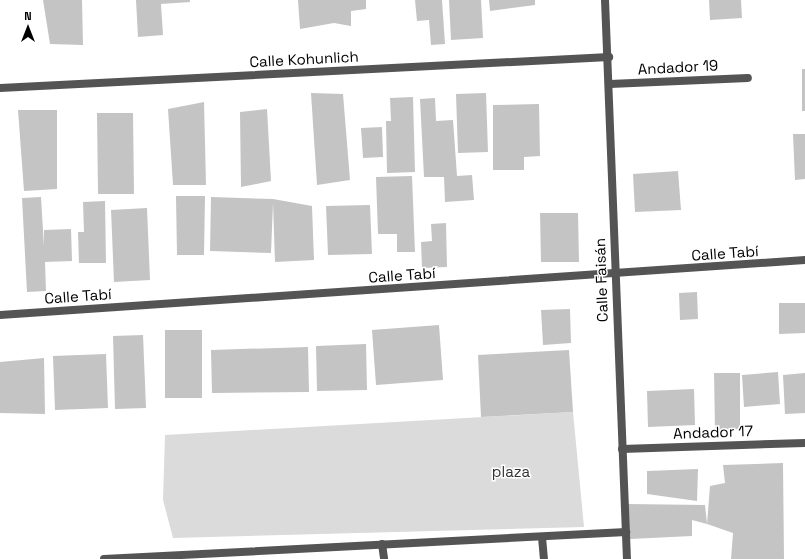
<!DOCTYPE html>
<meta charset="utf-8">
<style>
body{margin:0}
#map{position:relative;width:805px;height:559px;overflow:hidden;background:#fff;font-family:"Space Grotesk",sans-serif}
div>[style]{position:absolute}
.green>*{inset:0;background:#dbdbdb}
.building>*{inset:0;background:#c4c4c4}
.lane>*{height:8px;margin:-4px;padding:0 4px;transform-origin:4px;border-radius:4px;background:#545454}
.street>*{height:8px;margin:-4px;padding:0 4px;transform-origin:4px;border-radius:4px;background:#545454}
span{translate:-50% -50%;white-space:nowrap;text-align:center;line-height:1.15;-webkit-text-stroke:3px #fff;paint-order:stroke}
.street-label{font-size:15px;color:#000}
.park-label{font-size:15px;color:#323232}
.north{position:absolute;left:8px;top:8px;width:40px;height:40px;-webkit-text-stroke:3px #fff;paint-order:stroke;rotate:0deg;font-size:11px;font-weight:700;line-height:16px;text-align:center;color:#000}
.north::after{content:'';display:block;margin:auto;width:14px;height:18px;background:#000;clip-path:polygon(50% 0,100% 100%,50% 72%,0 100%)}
</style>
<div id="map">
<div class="green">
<div style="clip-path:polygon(573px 412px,584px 527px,173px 538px,163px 500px,165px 435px)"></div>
</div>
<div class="building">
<div style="clip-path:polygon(43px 0,82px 0,83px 45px,50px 44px)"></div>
<div style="clip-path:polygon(136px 0,190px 0,190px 2px,161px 4px,163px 35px,138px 37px)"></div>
<div style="clip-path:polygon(298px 0,366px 0,366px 9px,351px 11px,351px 26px,334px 23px,300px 29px)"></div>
<div style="clip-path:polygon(415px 0,442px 0,445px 44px,431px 45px,429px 20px,417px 21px)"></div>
<div style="clip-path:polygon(449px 0,481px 0,483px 38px,451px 40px)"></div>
<div style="clip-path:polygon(489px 0,535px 0,535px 5px,490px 11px)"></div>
<div style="clip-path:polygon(709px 0,741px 0,742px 18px,710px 20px)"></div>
<div style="clip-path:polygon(802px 69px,805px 69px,805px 111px,802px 111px)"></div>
<div style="clip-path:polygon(311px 93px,343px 94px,350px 180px,317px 185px)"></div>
<div style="clip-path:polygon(486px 93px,488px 152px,458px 153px,456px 94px)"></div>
<div style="clip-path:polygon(413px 97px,415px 172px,387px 173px,386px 121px,391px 121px,390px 98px)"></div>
<div style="clip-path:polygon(435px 98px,436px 121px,453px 120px,457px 176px,472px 175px,474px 200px,445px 202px,444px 177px,424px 177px,420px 99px)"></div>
<div style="clip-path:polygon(204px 102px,206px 185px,173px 185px,168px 109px)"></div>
<div style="clip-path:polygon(539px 104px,540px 156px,524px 157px,524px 170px,493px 170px,493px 105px)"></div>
<div style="clip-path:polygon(267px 109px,271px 181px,241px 187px,240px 112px)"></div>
<div style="clip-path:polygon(18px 110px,57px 110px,57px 189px,24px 191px)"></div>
<div style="clip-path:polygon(97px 113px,133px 113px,134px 194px,98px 194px)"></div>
<div style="clip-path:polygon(382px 127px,383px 157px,363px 158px,361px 128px)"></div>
<div style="clip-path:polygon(793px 134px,805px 134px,805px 179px,795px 180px)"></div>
<div style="clip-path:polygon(678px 171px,681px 210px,635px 212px,633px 174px)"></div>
<div style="clip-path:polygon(412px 176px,415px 252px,397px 252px,397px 234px,378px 234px,376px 177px)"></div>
<div style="clip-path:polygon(176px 196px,205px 196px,204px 255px,177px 255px)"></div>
<div style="clip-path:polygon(41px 197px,44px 247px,44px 230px,71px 229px,72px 261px,45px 262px,46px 291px,27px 292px,22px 198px)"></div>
<div style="clip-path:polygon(211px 197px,273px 199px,312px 206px,314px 260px,275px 262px,273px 203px,271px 253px,210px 251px)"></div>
<div style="clip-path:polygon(105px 201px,106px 263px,79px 263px,78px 232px,84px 232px,83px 202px)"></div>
<div style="clip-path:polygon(370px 205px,372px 254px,328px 255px,326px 206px)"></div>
<div style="clip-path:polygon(147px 208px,150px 280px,114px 282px,111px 210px)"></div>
<div style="clip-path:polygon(540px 213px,578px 213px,579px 262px,541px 262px)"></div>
<div style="clip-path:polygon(446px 223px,447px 267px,422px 268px,421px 242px,432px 241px,431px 224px)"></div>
<div style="clip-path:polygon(697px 292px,698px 319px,680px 320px,679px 293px)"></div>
<div style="clip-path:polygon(779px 303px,805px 303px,805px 333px,779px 334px)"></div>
<div style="clip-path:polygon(570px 309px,571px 343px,543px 345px,541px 310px)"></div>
<div style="clip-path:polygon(439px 325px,443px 380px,376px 385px,372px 330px)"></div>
<div style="clip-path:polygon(165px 330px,202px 330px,202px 398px,165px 398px)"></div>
<div style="clip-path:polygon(143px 335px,146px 408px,115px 409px,113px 336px)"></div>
<div style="clip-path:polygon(366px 344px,367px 390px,317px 391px,316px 346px)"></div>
<div style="clip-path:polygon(308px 347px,309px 392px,212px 393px,211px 350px)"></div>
<div style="clip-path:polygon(569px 350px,573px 412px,481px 417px,478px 355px)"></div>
<div style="clip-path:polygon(106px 354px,108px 408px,55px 410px,53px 356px)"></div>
<div style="clip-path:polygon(44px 358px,45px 414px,0 413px,0 362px)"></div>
<div style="clip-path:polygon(778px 372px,780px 404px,744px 407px,742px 375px)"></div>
<div style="clip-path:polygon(714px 373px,740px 373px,740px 429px,715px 430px)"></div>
<div style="clip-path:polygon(805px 373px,805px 413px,785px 414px,783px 375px)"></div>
<div style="clip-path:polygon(694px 389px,695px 425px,648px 427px,647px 391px)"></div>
<div style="clip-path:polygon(783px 463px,784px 559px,731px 559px,733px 533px,707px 524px,710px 486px,725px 483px,723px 465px)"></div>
<div style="clip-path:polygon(698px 469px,697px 501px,647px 494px,647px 471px)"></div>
<div style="clip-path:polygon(627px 504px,705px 505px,707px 524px,692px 520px,692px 536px,630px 539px)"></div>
</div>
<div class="lane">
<div style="left:542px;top:537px;width:22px;rotate:85deg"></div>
<div style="left:382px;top:544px;width:15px;rotate:82deg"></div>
</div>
<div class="street">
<div style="left:605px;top:0;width:559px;rotate:87.75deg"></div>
<div style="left:610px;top:84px;width:138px;rotate:-2.5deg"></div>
<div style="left:0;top:88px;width:610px;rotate:-2.91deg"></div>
<div style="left:0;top:315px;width:807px;rotate:-3.91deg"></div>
<div style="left:622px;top:449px;width:183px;rotate:-1.9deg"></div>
<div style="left:104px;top:559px;width:523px;rotate:-2.96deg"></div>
</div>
<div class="street-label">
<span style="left:304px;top:59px;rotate:-3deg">Calle Kohunlich</span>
<span style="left:678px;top:67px;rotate:-3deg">Andador 19</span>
<span style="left:725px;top:253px;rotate:-4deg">Calle Tabí</span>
<span style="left:402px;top:275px;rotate:-4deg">Calle Tabí</span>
<span style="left:601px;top:280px;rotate:-92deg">Calle Faisán</span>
<span style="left:78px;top:296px;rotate:-4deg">Calle Tabí</span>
<span style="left:713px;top:432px;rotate:-2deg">Andador 17</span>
</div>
<div class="park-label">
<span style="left:511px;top:472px">plaza</span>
</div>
<div class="north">N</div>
</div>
